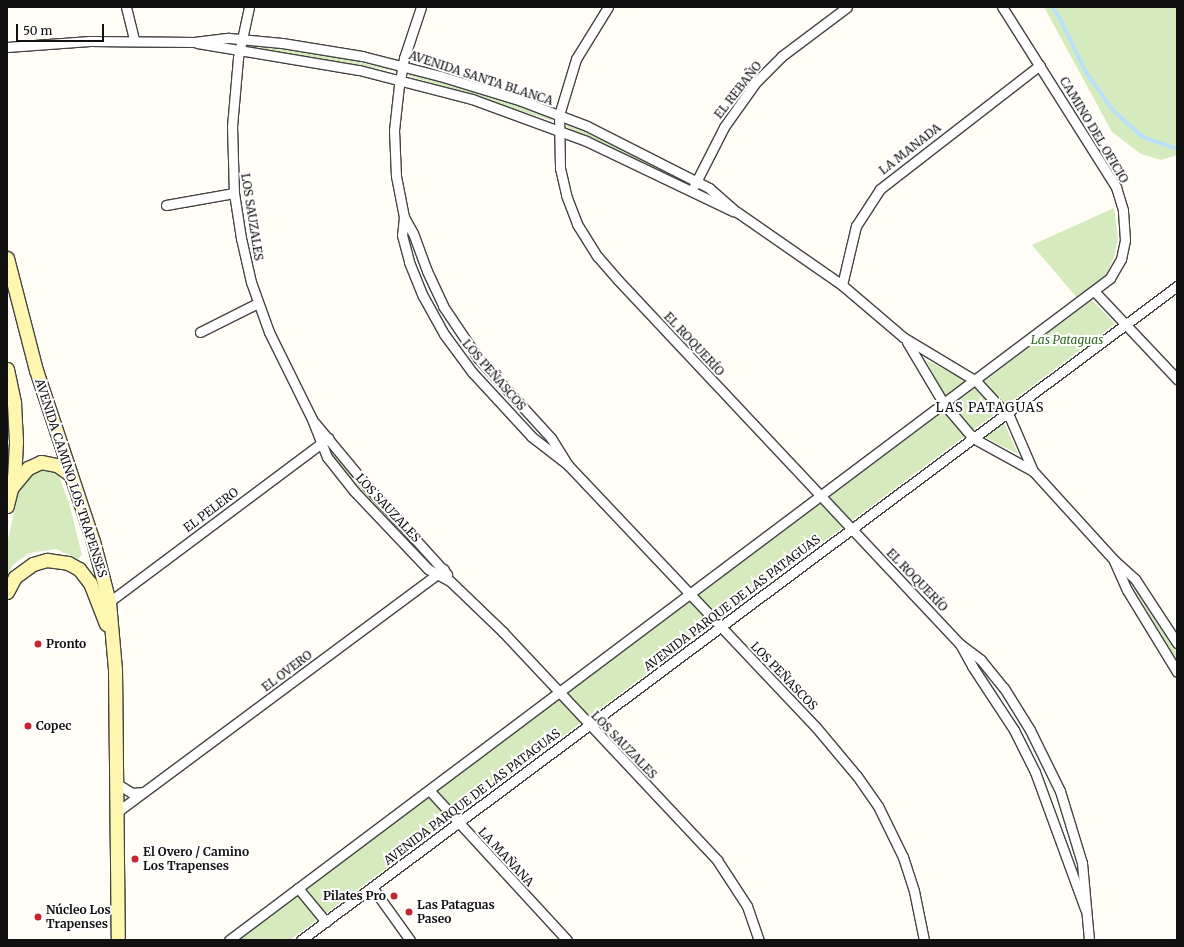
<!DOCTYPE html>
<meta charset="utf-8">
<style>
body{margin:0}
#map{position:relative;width:1184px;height:947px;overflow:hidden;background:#fffdf5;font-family:Merriweather,serif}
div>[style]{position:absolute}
.green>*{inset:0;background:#d5ebbd}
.stream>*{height:3.5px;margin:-1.75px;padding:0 1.75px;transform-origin:1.75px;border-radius:1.75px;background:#b9e0f7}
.roads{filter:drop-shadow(1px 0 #444) drop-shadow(-1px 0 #444) drop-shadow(0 1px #444) drop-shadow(0 -1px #444)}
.street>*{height:9px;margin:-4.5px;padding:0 4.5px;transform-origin:4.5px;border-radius:4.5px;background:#fff}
.secondary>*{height:13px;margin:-6.5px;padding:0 6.5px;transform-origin:6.5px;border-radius:6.5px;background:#fff6b0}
.dots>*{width:11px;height:11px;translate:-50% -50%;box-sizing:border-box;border:2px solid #fff;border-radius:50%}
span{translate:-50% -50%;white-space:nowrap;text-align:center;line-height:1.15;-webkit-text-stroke:4px #fff;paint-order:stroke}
.street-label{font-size:12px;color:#111}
.park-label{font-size:12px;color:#2f6b1f;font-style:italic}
.poi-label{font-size:12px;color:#111;font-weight:700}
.left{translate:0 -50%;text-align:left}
.right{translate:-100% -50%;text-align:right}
.neighbourhood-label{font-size:13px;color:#111;letter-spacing:1px}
.frame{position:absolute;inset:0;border:8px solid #111;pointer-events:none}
.scale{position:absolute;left:16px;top:24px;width:88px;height:18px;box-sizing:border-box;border:2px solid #111;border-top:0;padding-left:5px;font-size:12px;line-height:14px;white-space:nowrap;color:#111;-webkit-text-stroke:3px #fff;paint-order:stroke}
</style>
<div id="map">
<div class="green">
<div style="clip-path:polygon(1044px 7px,1177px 7px,1177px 155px,1161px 160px,1141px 154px,1112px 132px)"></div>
<div style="clip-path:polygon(249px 45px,348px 59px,394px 71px,248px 48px)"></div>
<div style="clip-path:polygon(410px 72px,516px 105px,551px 118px,553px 121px,409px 76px)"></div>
<div style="clip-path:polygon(568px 124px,622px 149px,686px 182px,566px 127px)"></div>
<div style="clip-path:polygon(1114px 208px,1118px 239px,1114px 257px,1106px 275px,1077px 298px,1032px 245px)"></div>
<div style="clip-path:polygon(1092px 300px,1115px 324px,290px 940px,239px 940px)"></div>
<div style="clip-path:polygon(926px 360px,967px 381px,945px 396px)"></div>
<div style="clip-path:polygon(1004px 423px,1018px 454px,984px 437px)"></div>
<div style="clip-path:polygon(327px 445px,367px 493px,436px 567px,434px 568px,365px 496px,326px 448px)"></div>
<div style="clip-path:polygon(36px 467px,56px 468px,69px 503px,82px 555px,78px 559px,56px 549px,29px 553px,13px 565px,7px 576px,7px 544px,23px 472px)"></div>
<div style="clip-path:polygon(1132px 585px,1134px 585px,1171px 642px,1177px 653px,1177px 661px)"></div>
</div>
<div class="stream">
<div style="left:1052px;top:7px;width:14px;rotate:54deg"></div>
<div style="left:1060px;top:18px;width:61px;rotate:63.9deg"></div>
<div style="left:1087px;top:73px;width:45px;rotate:54.9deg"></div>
<div style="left:1113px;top:110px;width:40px;rotate:42deg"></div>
<div style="left:1143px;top:137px;width:36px;rotate:19deg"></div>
</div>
<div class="roads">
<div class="street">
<div style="left:126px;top:7px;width:34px;rotate:76deg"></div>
<div style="left:249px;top:7px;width:52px;rotate:102.2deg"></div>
<div style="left:238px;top:58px;width:68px;rotate:95deg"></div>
<div style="left:232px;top:126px;width:67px;rotate:88.3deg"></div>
<div style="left:234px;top:193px;width:46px;rotate:81.2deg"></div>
<div style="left:241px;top:238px;width:45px;rotate:77.2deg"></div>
<div style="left:251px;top:282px;width:53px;rotate:70.2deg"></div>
<div style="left:269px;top:332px;width:97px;rotate:63.7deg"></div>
<div style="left:312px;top:419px;width:41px;rotate:68.5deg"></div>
<div style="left:327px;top:457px;width:43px;rotate:51.5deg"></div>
<div style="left:354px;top:491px;width:108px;rotate:46.5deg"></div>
<div style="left:428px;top:569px;width:25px;rotate:29deg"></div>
<div style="left:450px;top:581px;width:74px;rotate:43.9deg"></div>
<div style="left:503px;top:632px;width:313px;rotate:46.8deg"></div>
<div style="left:717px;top:860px;width:55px;rotate:56.9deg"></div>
<div style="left:747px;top:906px;width:36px;rotate:71deg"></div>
<div style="left:421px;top:7px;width:54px;rotate:108.4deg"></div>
<div style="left:404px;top:58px;width:27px;rotate:100deg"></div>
<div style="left:399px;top:85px;width:45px;rotate:96.3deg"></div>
<div style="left:394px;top:130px;width:46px;rotate:87.5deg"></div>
<div style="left:396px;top:176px;width:42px;rotate:79deg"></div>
<div style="left:404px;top:217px;width:18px;rotate:61deg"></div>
<div style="left:413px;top:233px;width:40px;rotate:69.8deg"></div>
<div style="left:427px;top:271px;width:38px;rotate:65deg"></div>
<div style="left:443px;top:306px;width:63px;rotate:56.1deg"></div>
<div style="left:478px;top:358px;width:108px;rotate:47.6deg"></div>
<div style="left:551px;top:438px;width:32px;rotate:58deg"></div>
<div style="left:568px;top:465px;width:359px;rotate:46.6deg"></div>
<div style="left:815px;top:726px;width:65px;rotate:50deg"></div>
<div style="left:857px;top:776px;width:37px;rotate:55deg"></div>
<div style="left:878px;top:806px;width:57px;rotate:63.9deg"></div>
<div style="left:903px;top:857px;width:36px;rotate:72deg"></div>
<div style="left:914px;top:891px;width:50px;rotate:78.5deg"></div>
<div style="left:608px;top:7px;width:61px;rotate:121.6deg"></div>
<div style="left:576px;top:59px;width:59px;rotate:106.9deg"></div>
<div style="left:559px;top:115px;width:53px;rotate:88.9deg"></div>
<div style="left:560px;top:168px;width:28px;rotate:77deg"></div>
<div style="left:566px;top:195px;width:31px;rotate:69deg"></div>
<div style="left:577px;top:224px;width:39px;rotate:58deg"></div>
<div style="left:598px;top:257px;width:30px;rotate:49deg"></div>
<div style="left:618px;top:280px;width:499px;rotate:46.8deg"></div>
<div style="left:960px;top:644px;width:25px;rotate:61deg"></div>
<div style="left:972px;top:666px;width:77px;rotate:56.7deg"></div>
<div style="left:1014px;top:730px;width:47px;rotate:63.4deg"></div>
<div style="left:1035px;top:772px;width:146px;rotate:69.9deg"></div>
<div style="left:197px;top:43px;width:164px;rotate:9.5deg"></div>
<div style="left:359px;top:70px;width:117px;rotate:14.4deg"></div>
<div style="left:472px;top:99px;width:121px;rotate:20.2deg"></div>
<div style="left:586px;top:141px;width:163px;rotate:25.5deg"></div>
<div style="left:7px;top:47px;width:83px;rotate:-4.1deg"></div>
<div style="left:90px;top:41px;width:104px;rotate:0.6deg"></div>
<div style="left:194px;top:42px;width:35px;rotate:-7deg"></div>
<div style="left:229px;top:38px;width:53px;rotate:5.4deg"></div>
<div style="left:282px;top:43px;width:81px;rotate:9.2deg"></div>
<div style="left:362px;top:56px;width:81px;rotate:14.4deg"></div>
<div style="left:440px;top:76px;width:83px;rotate:16.9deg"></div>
<div style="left:519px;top:100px;width:73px;rotate:20.9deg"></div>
<div style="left:587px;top:126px;width:137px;rotate:26.9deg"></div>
<div style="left:709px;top:188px;width:37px;rotate:41deg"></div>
<div style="left:737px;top:212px;width:128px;rotate:34.8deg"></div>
<div style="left:842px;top:285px;width:80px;rotate:40.4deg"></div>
<div style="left:903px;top:337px;width:85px;rotate:31.1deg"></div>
<div style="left:976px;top:381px;width:50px;rotate:47.4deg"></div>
<div style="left:1010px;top:418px;width:58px;rotate:66.5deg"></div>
<div style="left:694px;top:186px;width:66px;rotate:-63deg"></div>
<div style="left:724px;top:127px;width:55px;rotate:-54.6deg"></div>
<div style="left:756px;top:82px;width:37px;rotate:-45deg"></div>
<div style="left:782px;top:56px;width:81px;rotate:-37deg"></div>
<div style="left:166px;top:205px;width:69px;rotate:-10deg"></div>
<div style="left:404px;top:217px;width:18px;rotate:96deg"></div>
<div style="left:402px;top:235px;width:28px;rotate:75deg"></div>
<div style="left:409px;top:262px;width:37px;rotate:68deg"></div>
<div style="left:423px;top:296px;width:43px;rotate:61.1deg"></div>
<div style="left:444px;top:334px;width:47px;rotate:53.6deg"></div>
<div style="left:472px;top:372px;width:88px;rotate:47.3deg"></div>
<div style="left:532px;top:437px;width:44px;rotate:37.6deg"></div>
<div style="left:842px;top:285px;width:61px;rotate:-76.7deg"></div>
<div style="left:856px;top:226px;width:44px;rotate:-57deg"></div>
<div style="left:880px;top:189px;width:202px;rotate:-37.8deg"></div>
<div style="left:1095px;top:292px;width:120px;rotate:46.7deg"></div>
<div style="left:200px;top:332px;width:65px;rotate:-26.6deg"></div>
<div style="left:907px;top:342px;width:72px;rotate:59.2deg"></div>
<div style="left:944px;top:404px;width:45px;rotate:49.5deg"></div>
<div style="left:973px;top:438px;width:68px;rotate:28.8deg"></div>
<div style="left:1033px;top:471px;width:120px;rotate:47.7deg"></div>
<div style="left:1114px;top:560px;width:28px;rotate:42deg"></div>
<div style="left:1135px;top:579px;width:77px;rotate:56.7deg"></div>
<div style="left:315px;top:423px;width:83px;rotate:50.4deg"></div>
<div style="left:368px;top:487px;width:118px;rotate:47.8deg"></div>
<div style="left:1114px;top:561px;width:32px;rotate:66deg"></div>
<div style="left:1127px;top:590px;width:96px;rotate:58.6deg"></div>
<div style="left:109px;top:602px;width:274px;rotate:-36.8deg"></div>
<div style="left:960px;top:644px;width:26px;rotate:37deg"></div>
<div style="left:981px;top:660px;width:36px;rotate:51deg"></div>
<div style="left:1004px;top:688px;width:49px;rotate:58.2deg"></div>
<div style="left:1030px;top:730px;width:68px;rotate:63.8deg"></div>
<div style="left:1060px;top:791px;width:75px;rotate:73deg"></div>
<div style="left:1082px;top:863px;width:77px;rotate:84.8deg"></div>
<div style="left:116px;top:783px;width:19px;rotate:32deg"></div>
<div style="left:132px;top:793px;width:12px;rotate:-5deg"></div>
<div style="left:429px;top:790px;width:204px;rotate:47.4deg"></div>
<div style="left:117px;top:812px;width:407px;rotate:-36.6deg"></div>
<div style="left:372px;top:887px;width:65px;rotate:54.4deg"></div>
<div style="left:298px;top:888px;width:44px;rotate:50.5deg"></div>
<div style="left:229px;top:940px;width:1102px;rotate:-36.92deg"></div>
<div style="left:1110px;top:278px;width:22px;rotate:-60deg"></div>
<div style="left:1121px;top:259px;width:19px;rotate:-78deg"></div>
<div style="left:1125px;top:240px;width:30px;rotate:-94deg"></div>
<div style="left:1123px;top:210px;width:24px;rotate:-107deg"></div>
<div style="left:1116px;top:187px;width:213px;rotate:-122.3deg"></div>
<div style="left:301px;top:940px;width:1093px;rotate:-36.74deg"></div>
</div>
<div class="secondary">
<div style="left:7px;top:258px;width:116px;rotate:75.5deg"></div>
<div style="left:36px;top:370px;width:180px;rotate:71.6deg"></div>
<div style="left:93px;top:541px;width:63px;rotate:75.3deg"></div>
<div style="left:109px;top:602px;width:67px;rotate:84.9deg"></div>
<div style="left:115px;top:669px;width:271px;rotate:89.4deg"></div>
<div style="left:7px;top:369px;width:35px;rotate:78deg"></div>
<div style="left:14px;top:403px;width:39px;rotate:87deg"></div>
<div style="left:16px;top:442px;width:35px;rotate:93deg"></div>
<div style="left:14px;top:477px;width:30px;rotate:104deg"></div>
<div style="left:12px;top:487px;width:25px;rotate:-50deg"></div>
<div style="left:28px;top:468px;width:14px;rotate:-25deg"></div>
<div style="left:41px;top:462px;width:16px;rotate:11deg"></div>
<div style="left:57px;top:465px;width:17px;rotate:36deg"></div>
<div style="left:7px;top:592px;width:17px;rotate:-62deg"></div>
<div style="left:15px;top:577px;width:22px;rotate:-36deg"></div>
<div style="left:33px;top:564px;width:15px;rotate:-16deg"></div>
<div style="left:47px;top:560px;width:21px;rotate:8deg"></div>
<div style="left:68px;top:563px;width:13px;rotate:29deg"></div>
<div style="left:79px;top:569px;width:18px;rotate:52deg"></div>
<div style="left:90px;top:583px;width:44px;rotate:68.7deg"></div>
</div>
</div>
<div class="dots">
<div style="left:38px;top:644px;background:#c4262e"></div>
<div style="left:28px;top:726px;background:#c4262e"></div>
<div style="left:135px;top:859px;background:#c4262e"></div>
<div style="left:394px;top:896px;background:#c4262e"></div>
<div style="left:409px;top:912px;background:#c4262e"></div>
<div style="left:38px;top:917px;background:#c4262e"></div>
</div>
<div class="street-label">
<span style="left:481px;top:78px;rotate:18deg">AVENIDA SANTA BLANCA</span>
<span style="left:738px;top:90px;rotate:-52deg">EL REBAÑO</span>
<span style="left:1094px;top:130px;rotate:59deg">CAMINO DEL OFICIO</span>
<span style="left:910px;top:149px;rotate:-38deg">LA MANADA</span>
<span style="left:252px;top:217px;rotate:81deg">LOS SAUZALES</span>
<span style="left:694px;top:344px;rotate:47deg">EL ROQUERÍO</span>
<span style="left:494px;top:375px;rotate:49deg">LOS PEÑASCOS</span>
<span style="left:71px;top:478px;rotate:72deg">AVENIDA CAMINO LOS TRAPENSES</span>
<span style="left:388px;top:508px;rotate:47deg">LOS SAUZALES</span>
<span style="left:211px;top:510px;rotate:-37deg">EL PELERO</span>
<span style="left:917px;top:580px;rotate:46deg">EL ROQUERÍO</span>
<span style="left:732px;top:603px;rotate:-37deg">AVENIDA PARQUE DE LAS PATAGUAS</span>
<span style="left:287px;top:671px;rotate:-37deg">EL OVERO</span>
<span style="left:784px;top:676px;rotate:46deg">LOS PEÑASCOS</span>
<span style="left:624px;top:745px;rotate:46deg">LOS SAUZALES</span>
<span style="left:472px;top:797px;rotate:-37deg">AVENIDA PARQUE DE LAS PATAGUAS</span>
<span style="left:506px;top:857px;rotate:47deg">LA MAÑANA</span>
</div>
<div class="park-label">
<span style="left:1067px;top:340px">Las Pataguas</span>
</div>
<div class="poi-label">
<span class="left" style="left:46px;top:644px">Pronto</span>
<span class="left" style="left:36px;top:726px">Copec</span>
<span class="left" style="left:143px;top:859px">El Overo / Camino<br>Los Trapenses</span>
<span class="right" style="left:386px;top:896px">Pilates Pro</span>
<span class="left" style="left:417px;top:912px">Las Pataguas<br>Paseo</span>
<span class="left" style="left:46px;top:917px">Núcleo Los<br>Trapenses</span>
</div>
<div class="neighbourhood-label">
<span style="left:990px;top:408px">LAS PATAGUAS</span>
</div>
<div class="frame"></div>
<div class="scale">50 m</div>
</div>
